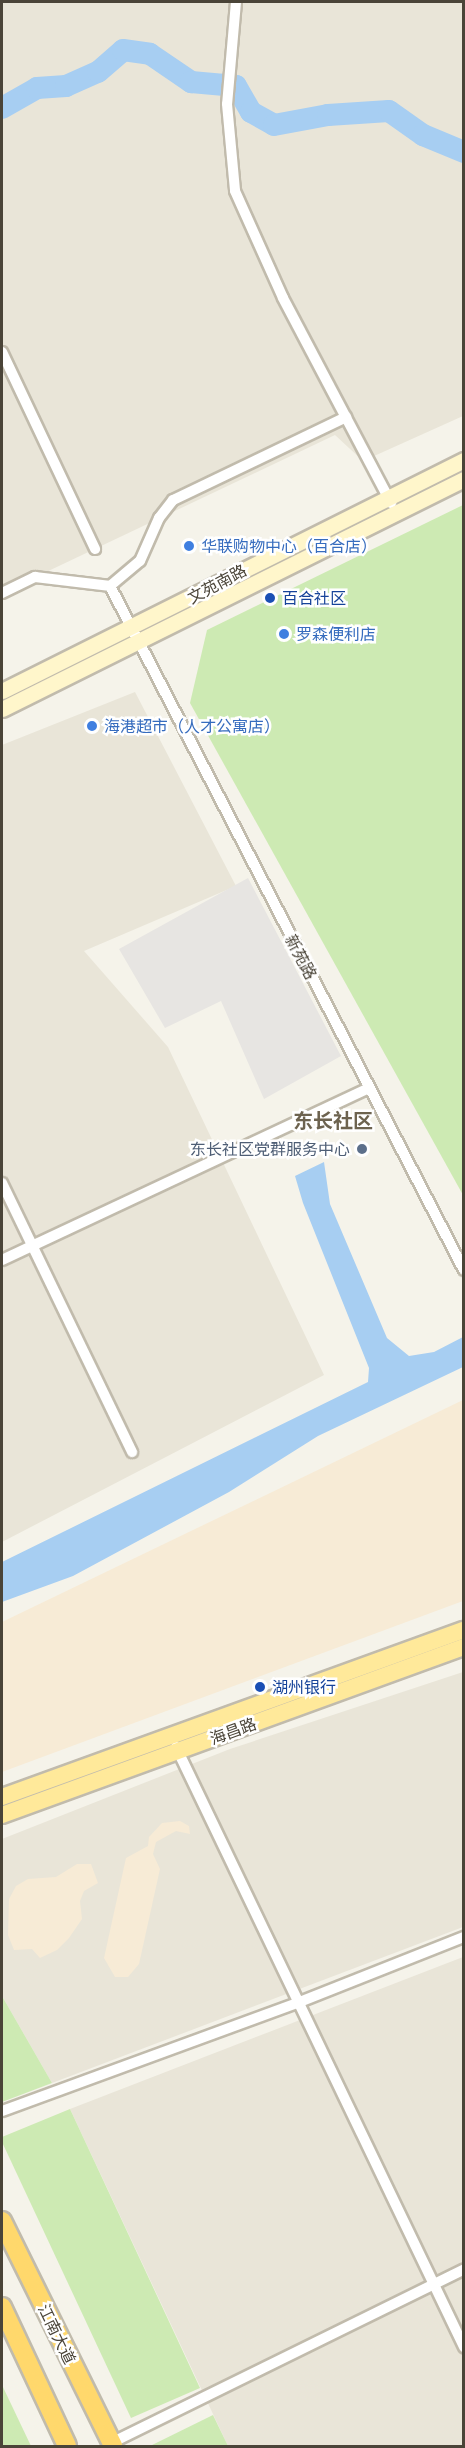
<!DOCTYPE html>
<meta charset="utf-8">
<style>
body{margin:0}
#map{position:relative;width:465px;height:2448px;overflow:hidden;background:#f5f3ea;font-family:"Noto Sans","Noto Sans SC",sans-serif}
div>[style]{position:absolute}
.residential>*{inset:0;background:#e9e5d8}
.commercial>*{inset:0;background:#f7ebd6}
.green>*{inset:0;background:#cdeab3}
.parking>*{inset:0;background:#e7e5e2}
.water>*{inset:0;background:#a7cef2}
.river>*{height:22px;margin:-11px;padding:0 11px;transform-origin:11px;border-radius:11px;background:#a7cef2}
.roads{filter:drop-shadow(2px 0 #c1bbac) drop-shadow(-2px 0 #c1bbac) drop-shadow(0 2px #c1bbac) drop-shadow(0 -2px #c1bbac)}
.street>*{height:10px;margin:-5px;padding:0 5px;transform-origin:5px;border-radius:5px;background:#fff}
.secondary>*{height:15px;margin:-7.5px;padding:0 7.5px;transform-origin:7.5px;border-radius:7.5px;background:#fff6cb}
.primary>*{height:16px;margin:-8px;padding:0 8px;transform-origin:8px;border-radius:8px;background:#ffe99a}
.highway>*{height:18px;margin:-9px;padding:0 9px;transform-origin:9px;border-radius:9px;background:#ffd86c}
.dots>*{width:16px;height:16px;translate:-50% -50%;box-sizing:border-box;border:3px solid #fff;border-radius:50%}
span{translate:-50% -50%;white-space:nowrap;text-align:center;line-height:1.15;-webkit-text-stroke:5px #fff;paint-order:stroke}
.shop-label{font-size:16px;color:#366cbe}
.left{translate:0 -50%;text-align:left}
.street-label{font-size:16px;color:#4a4438}
.transit-label{font-size:16px;color:#164399}
.service-label{font-size:16px;color:#4e5e75}
.right{translate:-100% -50%;text-align:right}
.quarter-label{font-size:20px;color:#6d634f;font-weight:700}
.frame{position:absolute;inset:0;border:3px solid #4a4438;pointer-events:none}
</style>
<div id="map">
<div class="residential">
<div style="clip-path:polygon(2px 2px,463px 2px,463px 416px,363px 461px,335px 435px,2px 593px)"></div>
<div style="clip-path:polygon(135px 692px,236px 886px,84px 951px,168px 1047px,324px 1375px,2px 1542px,2px 745px)"></div>
<div style="clip-path:polygon(463px 1672px,463px 1927px,52px 2083px,2px 1996px,2px 1839px,230px 1749px)"></div>
<div style="clip-path:polygon(463px 1957px,463px 2446px,228px 2446px,70px 2109px)"></div>
</div>
<div class="commercial">
<div style="clip-path:polygon(463px 1400px,463px 1601px,2px 1772px,2px 1622px)"></div>
<div style="clip-path:polygon(180px 1821px,189px 1826px,190px 1834px,176px 1831px,156px 1842px,153px 1854px,160px 1869px,139px 1964px,128px 1977px,115px 1977px,104px 1958px,126px 1858px,148px 1846px,149px 1837px,162px 1823px)"></div>
<div style="clip-path:polygon(77px 1864px,91px 1864px,98px 1883px,84px 1891px,80px 1901px,82px 1919px,69px 1938px,57px 1950px,40px 1958px,32px 1949px,14px 1950px,8px 1935px,9px 1899px,16px 1886px,28px 1879px,56px 1877px)"></div>
</div>
<div class="green">
<div style="clip-path:polygon(463px 505px,463px 1195px,190px 703px,207px 630px)"></div>
<div style="clip-path:polygon(2px 1996px,52px 2083px,2px 2102px)"></div>
<div style="clip-path:polygon(70px 2109px,200px 2388px,131px 2418px,2px 2142px,2px 2137px)"></div>
<div style="clip-path:polygon(2px 2385px,31px 2446px,2px 2446px)"></div>
<div style="clip-path:polygon(213px 2415px,228px 2446px,150px 2446px)"></div>
</div>
<div class="parking">
<div style="clip-path:polygon(248px 878px,341px 1056px,264px 1099px,221px 1001px,165px 1028px,119px 949px)"></div>
</div>
<div class="water">
<div style="clip-path:polygon(324px 1162px,330px 1204px,387px 1338px,409px 1356px,434px 1352px,463px 1337px,463px 1367px,318px 1436px,229px 1492px,73px 1576px,2px 1602px,2px 1562px,368px 1382px,369px 1368px,303px 1203px,295px 1176px)"></div>
</div>
<div class="river">
<div style="left:2px;top:108px;width:40px;rotate:-29.7deg"></div>
<div style="left:37px;top:88px;width:29px;rotate:-4deg"></div>
<div style="left:66px;top:86px;width:35px;rotate:-24deg"></div>
<div style="left:98px;top:72px;width:33px;rotate:-41deg"></div>
<div style="left:123px;top:50px;width:27px;rotate:8deg"></div>
<div style="left:150px;top:54px;width:50px;rotate:34.3deg"></div>
<div style="left:191px;top:82px;width:45px;rotate:5.1deg"></div>
<div style="left:236px;top:86px;width:30px;rotate:60deg"></div>
<div style="left:251px;top:112px;width:26px;rotate:29deg"></div>
<div style="left:274px;top:125px;width:55px;rotate:-10.5deg"></div>
<div style="left:328px;top:115px;width:61px;rotate:-3.8deg"></div>
<div style="left:389px;top:111px;width:42px;rotate:35.2deg"></div>
<div style="left:423px;top:135px;width:44px;rotate:22.5deg"></div>
</div>
<div class="roads">
<div class="street">
<div style="left:236px;top:2px;width:102px;rotate:95deg"></div>
<div style="left:227px;top:104px;width:87px;rotate:84.7deg"></div>
<div style="left:235px;top:191px;width:117px;rotate:65.8deg"></div>
<div style="left:283px;top:298px;width:232px;rotate:62.2deg"></div>
<div style="left:2px;top:352px;width:218px;rotate:64.7deg"></div>
<div style="left:110px;top:586px;width:39px;rotate:-40deg"></div>
<div style="left:140px;top:561px;width:47px;rotate:-66.2deg"></div>
<div style="left:159px;top:518px;width:23px;rotate:-52deg"></div>
<div style="left:173px;top:500px;width:192px;rotate:-25.6deg"></div>
<div style="left:2px;top:593px;width:37px;rotate:-26deg"></div>
<div style="left:35px;top:577px;width:76px;rotate:6.8deg"></div>
<div style="left:110px;top:586px;width:770px;rotate:62.64deg"></div>
<div style="left:2px;top:1183px;width:299px;rotate:64.2deg"></div>
<div style="left:2px;top:1260px;width:405px;rotate:-25.1deg"></div>
<div style="left:176px;top:1747px;width:666px;rotate:64.36deg"></div>
<div style="left:2px;top:2111px;width:314px;rotate:-20.1deg"></div>
<div style="left:297px;top:2003px;width:180px;rotate:-21.6deg"></div>
<div style="left:109px;top:2444px;width:396px;rotate:-26.2deg"></div>
</div>
<div class="secondary">
<div style="left:2px;top:691px;width:517px;rotate:-26.57deg"></div>
<div style="left:2px;top:709px;width:516px;rotate:-26.47deg"></div>
</div>
<div class="primary">
<div style="left:2px;top:1797px;width:491px;rotate:-19.9deg"></div>
<div style="left:2px;top:1815px;width:492px;rotate:-20deg"></div>
</div>
<div class="highway">
<div style="left:2px;top:2221px;width:251px;rotate:63.7deg"></div>
<div style="left:2px;top:2307px;width:153px;rotate:64.9deg"></div>
</div>
</div>
<div class="dots">
<div style="left:189px;top:546px;background:#3f7fe0"></div>
<div style="left:270px;top:598px;background:#1a4fb4"></div>
<div style="left:284px;top:634px;background:#3f7fe0"></div>
<div style="left:92px;top:726px;background:#3f7fe0"></div>
<div style="left:362px;top:1149px;background:#5c6f8a"></div>
<div style="left:260px;top:1687px;background:#1a4fb4"></div>
</div>
<div class="shop-label">
<span class="left" style="left:201px;top:546px">华联购物中心（百合店）</span>
<span class="left" style="left:296px;top:634px">罗森便利店</span>
<span class="left" style="left:104px;top:726px">海港超市（人才公寓店）</span>
</div>
<div class="street-label">
<span style="left:217px;top:584px;rotate:-28deg">文苑南路</span>
<span style="left:301px;top:957px;rotate:62deg">新苑路</span>
<span style="left:233px;top:1731px;rotate:-20deg">海昌路</span>
<span style="left:57px;top:2334px;rotate:64deg">江南大道</span>
</div>
<div class="transit-label">
<span class="left" style="left:282px;top:598px">百合社区</span>
<span class="left" style="left:272px;top:1687px">湖州银行</span>
</div>
<div class="service-label">
<span class="right" style="left:350px;top:1149px">东长社区党群服务中心</span>
</div>
<div class="quarter-label">
<span style="left:333px;top:1120px">东长社区</span>
</div>
<div class="frame"></div>
</div>
